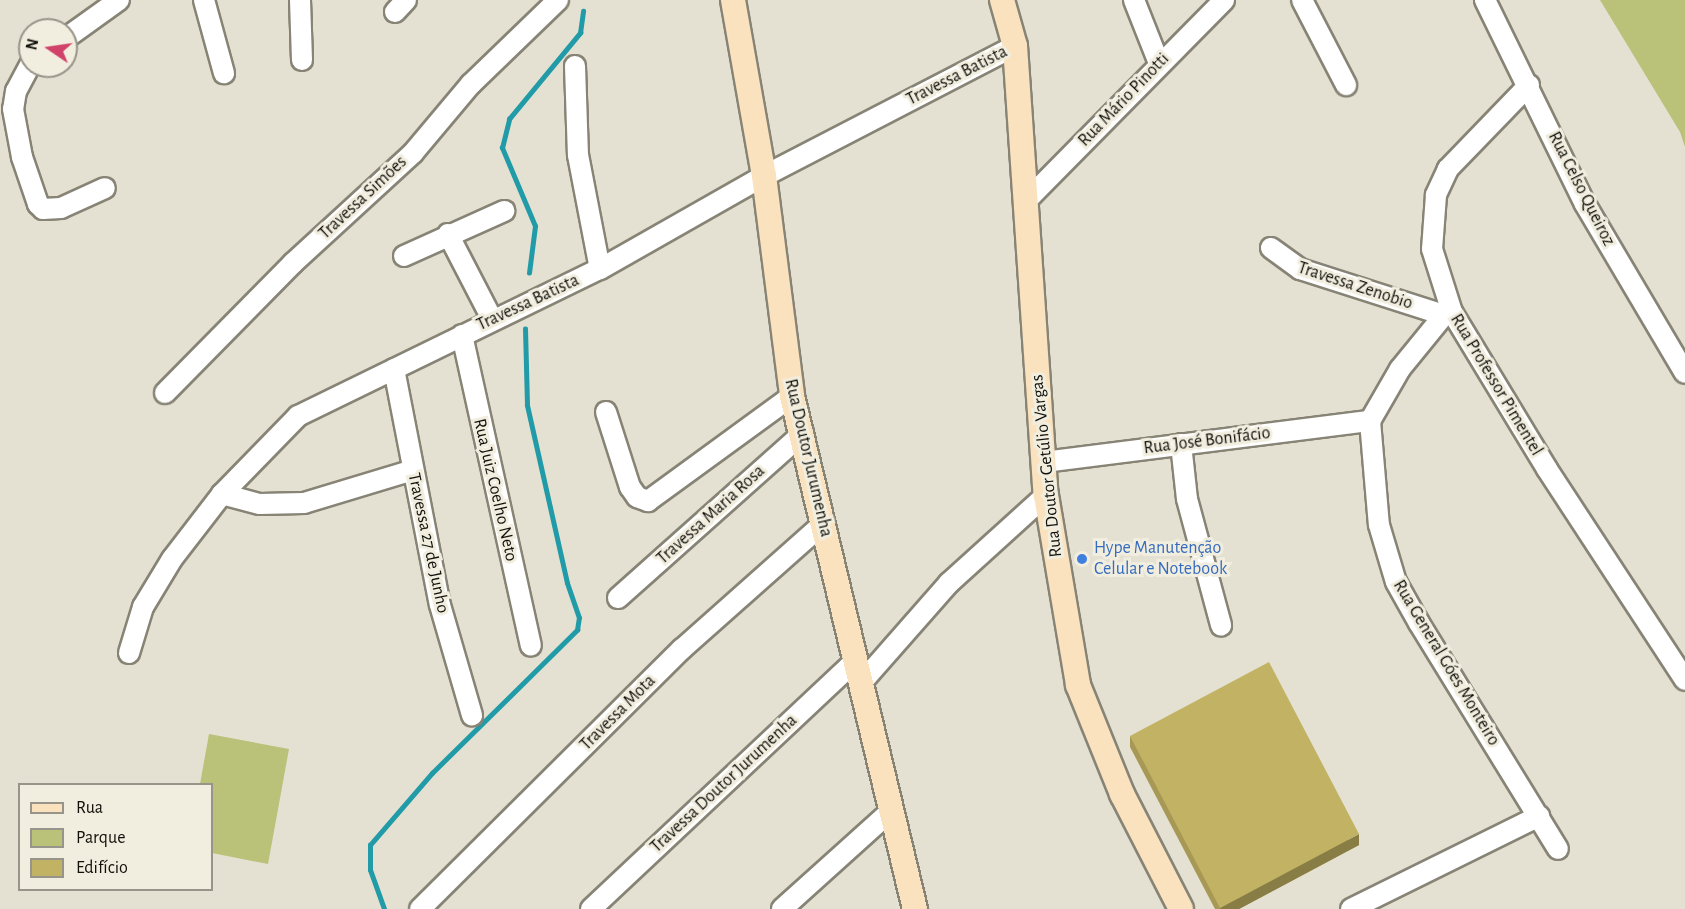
<!DOCTYPE html>
<meta charset="utf-8">
<style>
body{margin:0}
#map{position:relative;width:1685px;height:909px;overflow:hidden;background:#e4e1d2;font-family:"Alegreya Sans",sans-serif}
div>[style]{position:absolute}
.green>*{inset:0;background:#bac179}
.stream>*{height:4.5px;margin:-2.25px;padding:0 2.25px;transform-origin:2.25px;border-radius:2.25px;background:#209ba7}
.roads{filter:drop-shadow(2px 0 #878476) drop-shadow(-2px 0 #878476) drop-shadow(0 2px #878476) drop-shadow(0 -2px #878476)}
.minor>*{height:20px;margin:-10px;padding:0 10px;transform-origin:10px;border-radius:10px;background:#fff}
.major>*{height:24px;margin:-12px;padding:0 12px;transform-origin:12px;border-radius:12px;background:#fbe2bf}
.wall>*{inset:0;background:#a79955}
.shaded-wall>*{inset:0;background:#887d45}
.building>*{inset:0;background:#c2b263}
.dots>*{width:16px;height:16px;translate:-50% -50%;box-sizing:border-box;border:3px solid #f1eedf;border-radius:50%}
span{translate:-50% -50%;white-space:nowrap;text-align:center;line-height:1.15;-webkit-text-stroke:6px #f1eedf;paint-order:stroke}
.street-label{font-size:18px;color:#11100b}
.shop-label{font-size:18px;color:#366cbe}
.left{translate:0 -50%;text-align:left}
.legend{position:absolute;left:18px;top:783px;width:195px;height:108px;box-sizing:border-box;background:#f1eedf;border:2px solid #97958a;margin:0;padding:8px 10px;list-style:none;font-size:18px;color:#11100b}
.legend li{display:flex;align-items:center;gap:12px;height:30px}
.legend b{width:30px;border:2px solid #97958a}
.north{position:absolute;left:18px;top:18px;width:60px;height:60px;box-sizing:border-box;background:#f1eedf;border:2px solid #97958a;border-radius:50%;rotate:283deg;font-size:16px;font-weight:700;line-height:24px;text-align:center;color:#11100b}
.north::after{content:'';display:block;margin:auto;width:21px;height:27px;background:#d1426b;clip-path:polygon(50% 0,100% 100%,50% 72%,0 100%)}
</style>
<div id="map">
<div class="green">
<div style="clip-path:polygon(1600px 0,1685px 0,1685px 147px,1680px 132px)"></div>
<div style="clip-path:polygon(209px 734px,289px 749px,268px 864px,212px 853px,212px 784px,200px 784px)"></div>
</div>
<div class="stream">
<div style="left:529px;top:273px;width:47px;rotate:-82.7deg"></div>
<div style="left:535px;top:226px;width:85px;rotate:-112.9deg"></div>
<div style="left:502px;top:148px;width:30px;rotate:-76deg"></div>
<div style="left:509px;top:119px;width:112px;rotate:-50.5deg"></div>
<div style="left:580px;top:33px;width:22px;rotate:-82deg"></div>
<div style="left:384px;top:909px;width:41px;rotate:-109.7deg"></div>
<div style="left:370px;top:870px;width:25px;rotate:-90deg"></div>
<div style="left:370px;top:845px;width:95px;rotate:-49.3deg"></div>
<div style="left:432px;top:773px;width:204px;rotate:-44.6deg"></div>
<div style="left:577px;top:630px;width:12px;rotate:-81deg"></div>
<div style="left:579px;top:618px;width:37px;rotate:-109deg"></div>
<div style="left:567px;top:583px;width:182px;rotate:-102.7deg"></div>
<div style="left:527px;top:405px;width:76px;rotate:-91.5deg"></div>
</div>
<div class="roads">
<div class="minor">
<div style="left:204px;top:0;width:76px;rotate:74.7deg"></div>
<div style="left:300px;top:0;width:60px;rotate:88.1deg"></div>
<div style="left:1134px;top:0;width:68px;rotate:68.4deg"></div>
<div style="left:1302px;top:0;width:96px;rotate:62.6deg"></div>
<div style="left:1485px;top:0;width:227px;rotate:63.9deg"></div>
<div style="left:1585px;top:204px;width:196px;rotate:59.4deg"></div>
<div style="left:395px;top:12px;width:16px;rotate:-47deg"></div>
<div style="left:66px;top:38px;width:65px;rotate:-35.6deg"></div>
<div style="left:30px;top:65px;width:30px;rotate:118deg"></div>
<div style="left:16px;top:91px;width:18px;rotate:99deg"></div>
<div style="left:13px;top:109px;width:49px;rotate:79.4deg"></div>
<div style="left:22px;top:157px;width:50px;rotate:71.2deg"></div>
<div style="left:38px;top:204px;width:7px;rotate:45deg"></div>
<div style="left:43px;top:209px;width:18px;rotate:-3deg"></div>
<div style="left:61px;top:208px;width:48px;rotate:-24.4deg"></div>
<div style="left:575px;top:66px;width:89px;rotate:88.1deg"></div>
<div style="left:578px;top:155px;width:116px;rotate:79.1deg"></div>
<div style="left:1529px;top:85px;width:117px;rotate:134deg"></div>
<div style="left:1448px;top:169px;width:29px;rotate:115deg"></div>
<div style="left:1436px;top:195px;width:54px;rotate:94.2deg"></div>
<div style="left:1432px;top:249px;width:66px;rotate:72.4deg"></div>
<div style="left:1452px;top:312px;width:184px;rotate:58.8deg"></div>
<div style="left:1547px;top:469px;width:252px;rotate:56.8deg"></div>
<div style="left:1026px;top:201px;width:282px;rotate:-45.4deg"></div>
<div style="left:448px;top:234px;width:96px;rotate:62.6deg"></div>
<div style="left:1271px;top:248px;width:36px;rotate:36deg"></div>
<div style="left:1300px;top:269px;width:151px;rotate:17.7deg"></div>
<div style="left:404px;top:256px;width:110px;rotate:-24.2deg"></div>
<div style="left:1452px;top:312px;width:9px;rotate:159deg"></div>
<div style="left:1444px;top:315px;width:70px;rotate:129.2deg"></div>
<div style="left:1400px;top:369px;width:60px;rotate:120deg"></div>
<div style="left:1370px;top:421px;width:104px;rotate:85.1deg"></div>
<div style="left:1379px;top:525px;width:59px;rotate:73.4deg"></div>
<div style="left:1396px;top:582px;width:47px;rotate:60.7deg"></div>
<div style="left:1419px;top:623px;width:265px;rotate:58.4deg"></div>
<div style="left:462px;top:335px;width:318px;rotate:77.5deg"></div>
<div style="left:394px;top:369px;width:240px;rotate:79deg"></div>
<div style="left:440px;top:605px;width:115px;rotate:73.8deg"></div>
<div style="left:165px;top:393px;width:182px;rotate:-45.4deg"></div>
<div style="left:293px;top:263px;width:163px;rotate:-42.5deg"></div>
<div style="left:413px;top:153px;width:90px;rotate:-50deg"></div>
<div style="left:471px;top:84px;width:121px;rotate:-44deg"></div>
<div style="left:606px;top:412px;width:79px;rotate:72.3deg"></div>
<div style="left:630px;top:487px;width:12px;rotate:55deg"></div>
<div style="left:637px;top:497px;width:12px;rotate:20deg"></div>
<div style="left:648px;top:501px;width:178px;rotate:-36.1deg"></div>
<div style="left:1181px;top:444px;width:55px;rotate:83.8deg"></div>
<div style="left:1187px;top:499px;width:131px;rotate:74.9deg"></div>
<div style="left:1044px;top:462px;width:329px;rotate:-7.2deg"></div>
<div style="left:222px;top:494px;width:39px;rotate:15deg"></div>
<div style="left:260px;top:504px;width:44px;rotate:-1.3deg"></div>
<div style="left:304px;top:503px;width:114px;rotate:-16.8deg"></div>
<div style="left:618px;top:598px;width:248px;rotate:-41.7deg"></div>
<div style="left:129px;top:653px;width:48px;rotate:-73.1deg"></div>
<div style="left:143px;top:607px;width:56px;rotate:-58.9deg"></div>
<div style="left:172px;top:559px;width:82px;rotate:-52.4deg"></div>
<div style="left:222px;top:494px;width:109px;rotate:-45.7deg"></div>
<div style="left:298px;top:416px;width:336px;rotate:-26deg"></div>
<div style="left:600px;top:269px;width:189px;rotate:-29.6deg"></div>
<div style="left:764px;top:176px;width:283px;rotate:-27.4deg"></div>
<div style="left:862px;top:682px;width:132px;rotate:-48.7deg"></div>
<div style="left:949px;top:583px;width:131px;rotate:-42.2deg"></div>
<div style="left:420px;top:909px;width:369px;rotate:-44.8deg"></div>
<div style="left:682px;top:649px;width:188px;rotate:-41.6deg"></div>
<div style="left:591px;top:909px;width:365px;rotate:-43.2deg"></div>
<div style="left:782px;top:909px;width:147px;rotate:-42deg"></div>
<div style="left:1351px;top:909px;width:210px;rotate:-26.3deg"></div>
</div>
<div class="major">
<div style="left:733px;top:0;width:179px;rotate:80deg"></div>
<div style="left:764px;top:176px;width:222px;rotate:82.7deg"></div>
<div style="left:792px;top:396px;width:528px;rotate:76.52deg"></div>
<div style="left:1002px;top:0;width:48px;rotate:74.2deg"></div>
<div style="left:1015px;top:46px;width:450px;rotate:86.1deg"></div>
<div style="left:1046px;top:495px;width:193px;rotate:80.4deg"></div>
<div style="left:1078px;top:685px;width:118px;rotate:68deg"></div>
<div style="left:1122px;top:794px;width:129px;rotate:62.8deg"></div>
</div>
</div>
<div class="wall">
<div style="clip-path:polygon(1130px 736px,1359px 845px,1239px 909px,1215px 909px,1130px 747px)"></div>
</div>
<div class="shaded-wall">
<div style="clip-path:polygon(1359px 834px,1359px 845px,1239px 909px,1220px 909px,1220px 908px)"></div>
</div>
<div class="building">
<div style="clip-path:polygon(1269px 662px,1359px 834px,1220px 908px,1130px 736px)"></div>
</div>
<div class="dots">
<div style="left:1082px;top:559px;background:#3f7fe0"></div>
</div>
<div class="street-label">
<span style="left:957px;top:76px;rotate:-27deg">Travessa Batista</span>
<span style="left:1124px;top:100px;rotate:-46deg">Rua Mário Pinotti</span>
<span style="left:1581px;top:189px;rotate:63deg">Rua Celso Queiroz</span>
<span style="left:363px;top:198px;rotate:-43deg">Travessa Simões</span>
<span style="left:1355px;top:286px;rotate:18deg">Travessa Zenobio</span>
<span style="left:528px;top:303px;rotate:-25deg">Travessa Batista</span>
<span style="left:1496px;top:385px;rotate:59deg">Rua Professor Pimentel</span>
<span style="left:1207px;top:441px;rotate:-7deg">Rua José Bonifácio</span>
<span style="left:808px;top:458px;rotate:77deg">Rua Doutor Jurumenha</span>
<span style="left:1047px;top:466px;rotate:-96deg">Rua Doutor Getúlio Vargas</span>
<span style="left:495px;top:490px;rotate:77deg">Rua Juiz Coelho Neto</span>
<span style="left:711px;top:515px;rotate:-42deg">Travessa Maria Rosa</span>
<span style="left:428px;top:543px;rotate:78deg">Travessa 27 de Junho</span>
<span style="left:1446px;top:663px;rotate:59deg">Rua General Góes Monteiro</span>
<span style="left:618px;top:713px;rotate:-45deg">Travessa Mota</span>
<span style="left:724px;top:784px;rotate:-43deg">Travessa Doutor Jurumenha</span>
</div>
<div class="shop-label">
<span class="left" style="left:1094px;top:559px">Hype Manutenção<br>Celular e Notebook</span>
</div>
<ul class="legend">
<li><b style="height:8px;background:#fbe2bf"></b>Rua</li>
<li><b style="height:16px;background:#bac179"></b>Parque</li>
<li><b style="height:16px;background:#c2b263"></b>Edifício</li>
</ul>
<div class="north">N</div>
</div>
